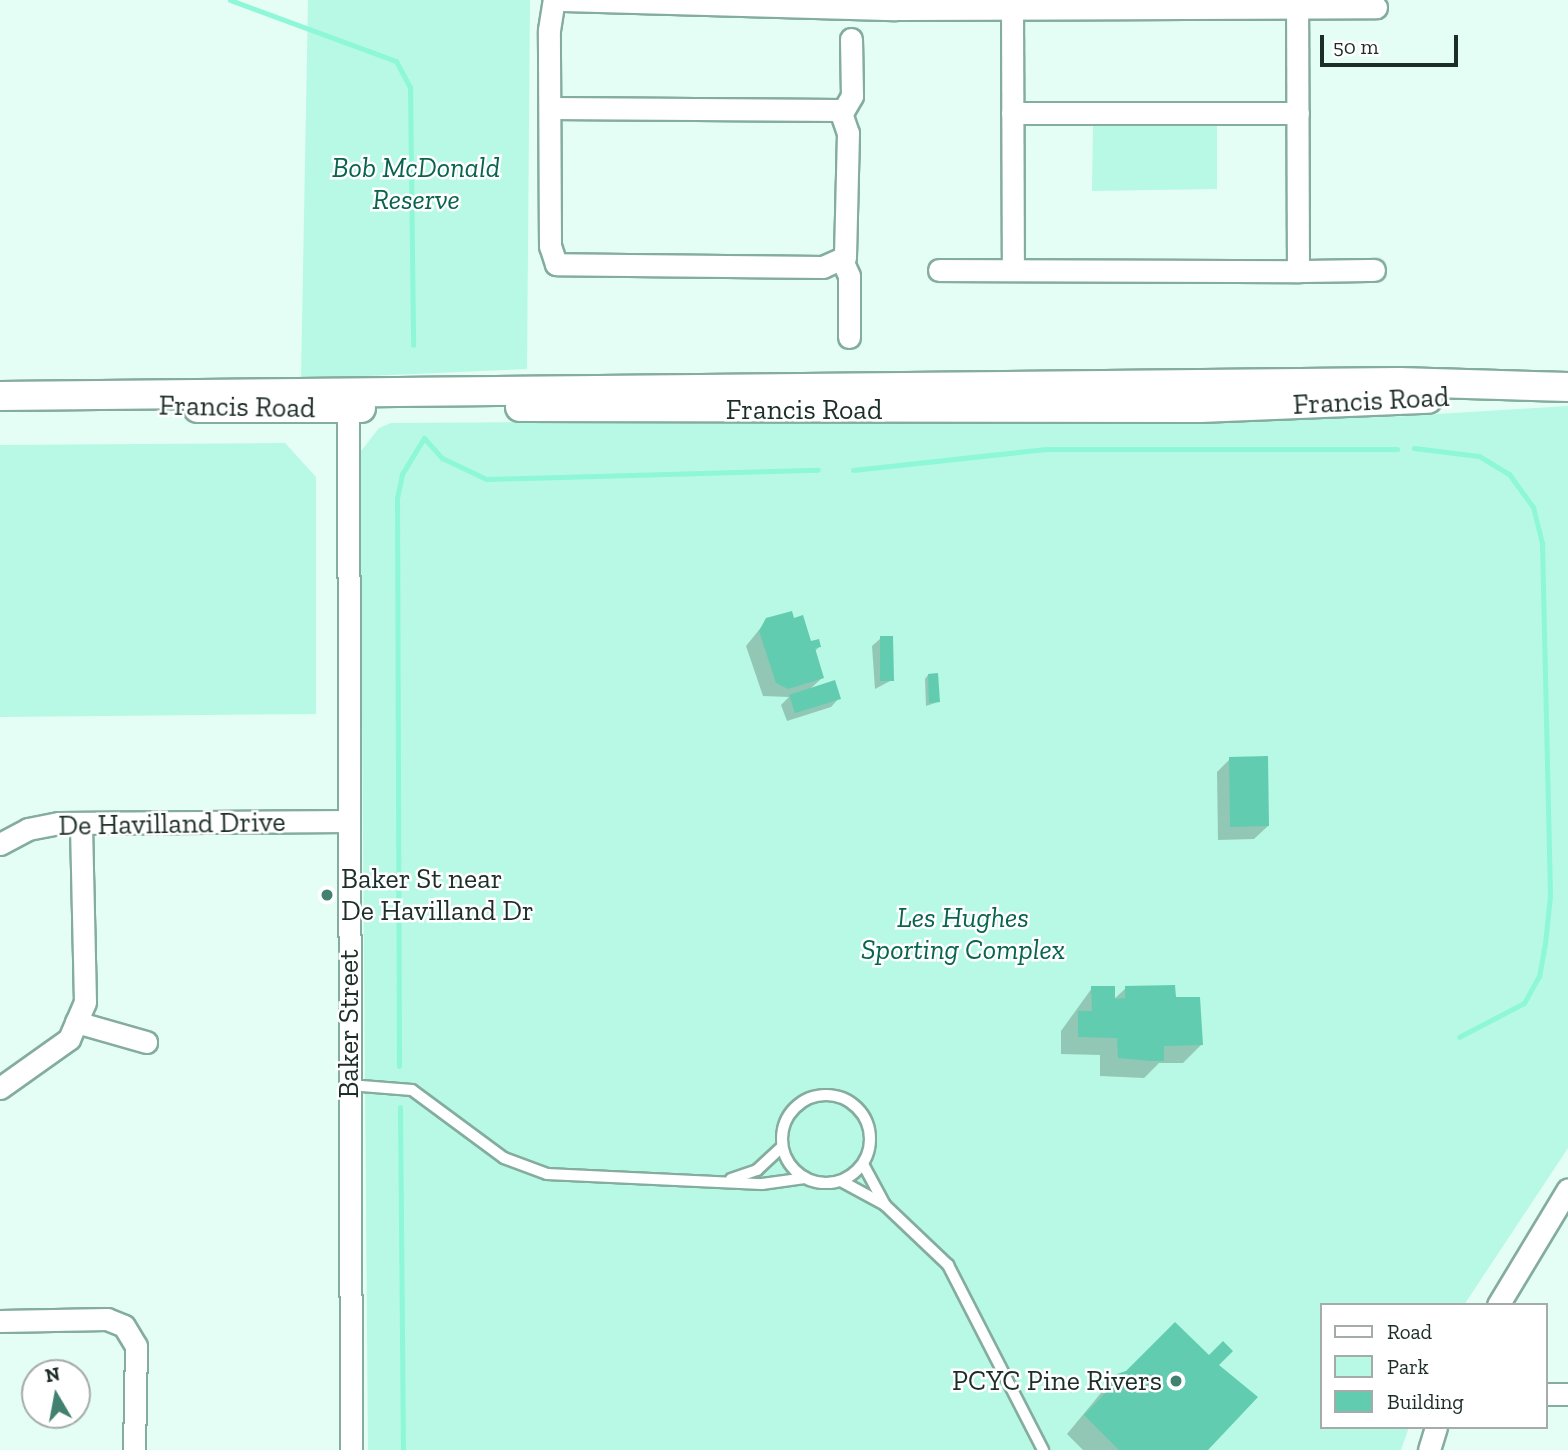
<!DOCTYPE html>
<style>
body{margin:0}
#map{position:relative;width:1568px;height:1450px;overflow:hidden;background:#e4fdf5;font-family:"Zilla Slab",serif}
div>[style]{position:absolute}
.green>*{inset:0;background:#b7f9e4}
.shadow>*{inset:0;background:#0003}
.stream>*{height:5px;margin:-2.5px;padding:0 2.5px;transform-origin:2.5px;border-radius:2.5px;background:#8df7d8}
.building>*{inset:0;background:#61ccaf}
.roads{filter:drop-shadow(2px 0 #84ac9f) drop-shadow(-2px 0 #84ac9f) drop-shadow(0 2px #84ac9f) drop-shadow(0 -2px #84ac9f)}
.lane>*{height:10px;margin:-5px;padding:0 5px;transform-origin:5px;border-radius:5px;background:#fff}
.lane>.ring{margin:-5px;padding:0;box-sizing:content-box;background:none;border:10px solid #fff;border-radius:50%}
.street>*{height:21px;margin:-10.5px;padding:0 10.5px;transform-origin:10.5px;border-radius:10.5px;background:#fff}
.secondary>*{height:28px;margin:-14px;padding:0 14px;transform-origin:14px;border-radius:14px;background:#fff}
.dots>*{width:19px;height:19px;translate:-50% -50%;box-sizing:border-box;border:4px solid #fff;border-radius:50%}
span{translate:-50% -50%;white-space:nowrap;text-align:center;line-height:1.15;-webkit-text-stroke:5px #fff;paint-order:stroke}
.park-label{font-size:28px;color:#08634f;font-style:italic}
.street-label{font-size:28px;color:#1d2e29}
.poi-label{font-size:28px;color:#1d2e29}
.left{translate:0 -50%;text-align:left}
.right{translate:-100% -50%;text-align:right}
.legend{position:absolute;left:1320px;top:1303px;width:228px;height:126px;box-sizing:border-box;background:#fff;border:2px solid #a5aba9;margin:0;padding:9px 12px;list-style:none;font-size:21px;color:#1d2e29}
.legend li{display:flex;align-items:center;gap:14px;height:35px}
.legend b{width:35px;border:2px solid #a5aba9}
.north{position:absolute;left:21px;top:1359px;width:70px;height:70px;box-sizing:border-box;background:#fff;border:2px solid #a5aba9;border-radius:50%;rotate:350deg;font-size:19px;font-weight:700;line-height:28px;text-align:center;color:#1d2e29}
.north::after{content:'';display:block;margin:auto;width:24px;height:32px;background:#42816f;clip-path:polygon(50% 0,100% 100%,50% 72%,0 100%)}
.scale{position:absolute;left:1320px;top:35px;width:138px;height:32px;box-sizing:border-box;border:4px solid #1d2e29;border-top:0;padding-left:9px;font-size:21px;line-height:24px;white-space:nowrap;color:#1d2e29;-webkit-text-stroke:5px #fff;paint-order:stroke}
</style>
<div id="map">
<div class="green">
<div style="clip-path:polygon(308px 0,530px 0,527px 369px,301px 379px)"></div>
<div style="clip-path:polygon(1093px 125px,1217px 125px,1217px 189px,1092px 191px)"></div>
<div style="clip-path:polygon(1568px 406px,1568px 1148px,1464px 1305px,1321px 1305px,1321px 1427px,1409px 1427px,1401px 1450px,368px 1450px,360px 466px,361px 451px,379px 428px,391px 423px,1390px 417px)"></div>
<div style="clip-path:polygon(285px 443px,316px 477px,316px 714px,0 717px,0 445px)"></div>
</div>
<div class="shadow">
<div style="clip-path:polygon(767px 620px,820px 646px,814px 652px,822px 678px,809px 690px,839px 698px,831px 707px,787px 721px,781px 705px,789px 697px,763px 696px,746px 646px)"></div>
<div style="clip-path:polygon(881px 638px,892px 680px,875px 689px,872px 646px)"></div>
<div style="clip-path:polygon(928px 675px,938px 702px,926px 706px,925px 679px)"></div>
<div style="clip-path:polygon(1230px 759px,1268px 826px,1254px 839px,1218px 840px,1217px 772px)"></div>
<div style="clip-path:polygon(1092px 988px,1113px 1000px,1126px 988px,1201px 1045px,1183px 1063px,1159px 1063px,1144px 1078px,1100px 1076px,1100px 1055px,1061px 1054px,1061px 1031px)"></div>
<div style="clip-path:polygon(1217px 1366px,1207px 1450px,1083px 1450px,1067px 1434px,1115px 1376px)"></div>
</div>
<div class="stream">
<div style="left:230px;top:0;width:177px;rotate:20.2deg"></div>
<div style="left:396px;top:61px;width:30px;rotate:62deg"></div>
<div style="left:410px;top:87px;width:258px;rotate:89.3deg"></div>
<div style="left:1414px;top:448px;width:65px;rotate:7deg"></div>
<div style="left:1479px;top:456px;width:35px;rotate:31deg"></div>
<div style="left:1509px;top:474px;width:41px;rotate:54deg"></div>
<div style="left:1533px;top:507px;width:37px;rotate:76deg"></div>
<div style="left:1542px;top:543px;width:353px;rotate:88.7deg"></div>
<div style="left:1550px;top:896px;width:47px;rotate:96.1deg"></div>
<div style="left:1545px;top:943px;width:34px;rotate:100deg"></div>
<div style="left:1539px;top:976px;width:31px;rotate:119deg"></div>
<div style="left:1524px;top:1003px;width:73px;rotate:152.4deg"></div>
<div style="left:853px;top:470px;width:194px;rotate:-6.2deg"></div>
<div style="left:1046px;top:449px;width:351px"></div>
<div style="left:399px;top:1066px;width:568px;rotate:-90.2deg"></div>
<div style="left:397px;top:498px;width:25px;rotate:-78deg"></div>
<div style="left:402px;top:474px;width:42px;rotate:-58.6deg"></div>
<div style="left:424px;top:438px;width:27px;rotate:48deg"></div>
<div style="left:442px;top:458px;width:49px;rotate:25.5deg"></div>
<div style="left:486px;top:479px;width:332px;rotate:-1.6deg"></div>
<div style="left:400px;top:1107px;width:343px;rotate:89.5deg"></div>
</div>
<div class="building">
<div style="clip-path:polygon(792px 611px,794px 618px,803px 615px,811px 641px,819px 639px,821px 647px,815px 648px,824px 678px,788px 689px,776px 683px,759px 631px,766px 618px)"></div>
<div style="clip-path:polygon(880px 636px,893px 636px,894px 681px,880px 681px)"></div>
<div style="clip-path:polygon(938px 673px,940px 702px,929px 703px,928px 674px)"></div>
<div style="clip-path:polygon(835px 680px,841px 699px,795px 713px,789px 695px)"></div>
<div style="clip-path:polygon(1268px 756px,1269px 826px,1230px 827px,1229px 757px)"></div>
<div style="clip-path:polygon(1175px 985px,1176px 997px,1200px 997px,1203px 1045px,1164px 1046px,1164px 1061px,1151px 1061px,1118px 1058px,1117px 1038px,1078px 1037px,1078px 1011px,1092px 1011px,1091px 986px,1115px 986px,1115px 999px,1125px 998px,1125px 986px)"></div>
<div style="clip-path:polygon(1175px 1322px,1209px 1355px,1223px 1341px,1233px 1351px,1219px 1365px,1258px 1397px,1208px 1450px,1119px 1450px,1084px 1415px,1109px 1389px,1114px 1375px,1126px 1371px)"></div>
</div>
<div class="roads">
<div class="lane">
<div style="left:349px;top:1085px;width:63px;rotate:4.5deg"></div>
<div style="left:412px;top:1090px;width:114px;rotate:36.5deg"></div>
<div style="left:504px;top:1158px;width:46px;rotate:20.4deg"></div>
<div style="left:547px;top:1174px;width:215px;rotate:2.7deg"></div>
<div style="left:762px;top:1184px;width:43px;rotate:-7.9deg"></div>
<div class="ring" style="left:782px;top:1095px;width:78px;height:78px"></div>
<div style="left:863px;top:1164px;width:47px;rotate:61.8deg"></div>
<div style="left:731px;top:1179px;width:28px;rotate:-19deg"></div>
<div style="left:757px;top:1170px;width:34px;rotate:-43deg"></div>
<div style="left:841px;top:1181px;width:50px;rotate:28.6deg"></div>
<div style="left:885px;top:1205px;width:87px;rotate:43.6deg"></div>
<div style="left:948px;top:1265px;width:208px;rotate:62.8deg"></div>
</div>
<div class="street">
<div style="left:563px;top:0;width:332px;rotate:1.6deg"></div>
<div style="left:895px;top:9px;width:481px;rotate:-0.2deg"></div>
<div style="left:1012px;top:9px;width:261px;rotate:89.8deg"></div>
<div style="left:550px;top:108px;width:290px;rotate:0.4deg"></div>
<div style="left:840px;top:110px;width:24px;rotate:71deg"></div>
<div style="left:848px;top:133px;width:124px;rotate:91.4deg"></div>
<div style="left:845px;top:257px;width:24px;rotate:156deg"></div>
<div style="left:823px;top:267px;width:267px;rotate:-179.4deg"></div>
<div style="left:556px;top:264px;width:19px;rotate:-108deg"></div>
<div style="left:550px;top:246px;width:216px;rotate:-90.3deg"></div>
<div style="left:549px;top:30px;width:30px;rotate:-81deg"></div>
<div style="left:842px;top:113px;width:20px;rotate:-60deg"></div>
<div style="left:852px;top:96px;width:57px;rotate:-91deg"></div>
<div style="left:1012px;top:113px;width:286px"></div>
<div style="left:842px;top:260px;width:17px;rotate:66deg"></div>
<div style="left:849px;top:276px;width:61px;rotate:90deg"></div>
<div style="left:939px;top:270px;width:359px;rotate:0.2deg"></div>
<div style="left:1298px;top:271px;width:263px;rotate:-90.2deg"></div>
<div style="left:1298px;top:271px;width:76px;rotate:-0.8deg"></div>
<div style="left:348px;top:395px;width:1055px;rotate:89.84deg"></div>
<div style="left:0;top:844px;width:32px;rotate:-28deg"></div>
<div style="left:28px;top:829px;width:32px;rotate:-11deg"></div>
<div style="left:59px;top:823px;width:290px;rotate:-0.4deg"></div>
<div style="left:76px;top:1022px;width:73px;rotate:15.9deg"></div>
<div style="left:0;top:1088px;width:85px;rotate:-35.4deg"></div>
<div style="left:69px;top:1039px;width:40px;rotate:-66.6deg"></div>
<div style="left:85px;top:1002px;width:179px;rotate:-91.3deg"></div>
<div style="left:1498px;top:1305px;width:135px;rotate:-58.9deg"></div>
<div style="left:0;top:1321px;width:107px;rotate:-1.1deg"></div>
<div style="left:107px;top:1319px;width:18px;rotate:22deg"></div>
<div style="left:124px;top:1326px;width:23px;rotate:59deg"></div>
<div style="left:136px;top:1346px;width:104px;rotate:91.1deg"></div>
<div style="left:1545px;top:1394px;width:23px"></div>
<div style="left:1429px;top:1450px;width:24px;rotate:-73deg"></div>
</div>
<div class="secondary">
<div style="left:0;top:396px;width:1399px;rotate:-0.57deg"></div>
<div style="left:1399px;top:382px;width:169px;rotate:1.7deg"></div>
<div style="left:520px;top:407px;width:680px;rotate:0.08deg"></div>
<div style="left:1200px;top:408px;width:228px;rotate:-2.3deg"></div>
<div style="left:198px;top:408px;width:163px"></div>
</div>
</div>
<div class="dots">
<div style="left:327px;top:895px;background:#42816f"></div>
<div style="left:1176px;top:1381px;background:#42816f"></div>
</div>
<div class="park-label">
<span style="left:416px;top:184px">Bob McDonald<br>Reserve</span>
<span style="left:963px;top:934px">Les Hughes<br>Sporting Complex</span>
</div>
<div class="street-label">
<span style="left:1371px;top:401px;rotate:-3deg">Francis Road</span>
<span style="left:237px;top:407px;rotate:1deg">Francis Road</span>
<span style="left:804px;top:410px">Francis Road</span>
<span style="left:172px;top:824px;rotate:-1deg">De Havilland Drive</span>
<span style="left:349px;top:1024px;rotate:-90deg">Baker Street</span>
</div>
<div class="poi-label">
<span class="left" style="left:341px;top:895px">Baker St near<br>De Havilland Dr</span>
<span class="right" style="left:1162px;top:1381px">PCYC Pine Rivers</span>
</div>
<ul class="legend">
<li><b style="height:9px;background:#fff"></b>Road</li>
<li><b style="height:19px;background:#b7f9e4"></b>Park</li>
<li><b style="height:19px;background:#61ccaf"></b>Building</li>
</ul>
<div class="north">N</div>
<div class="scale">50 m</div>
</div>
